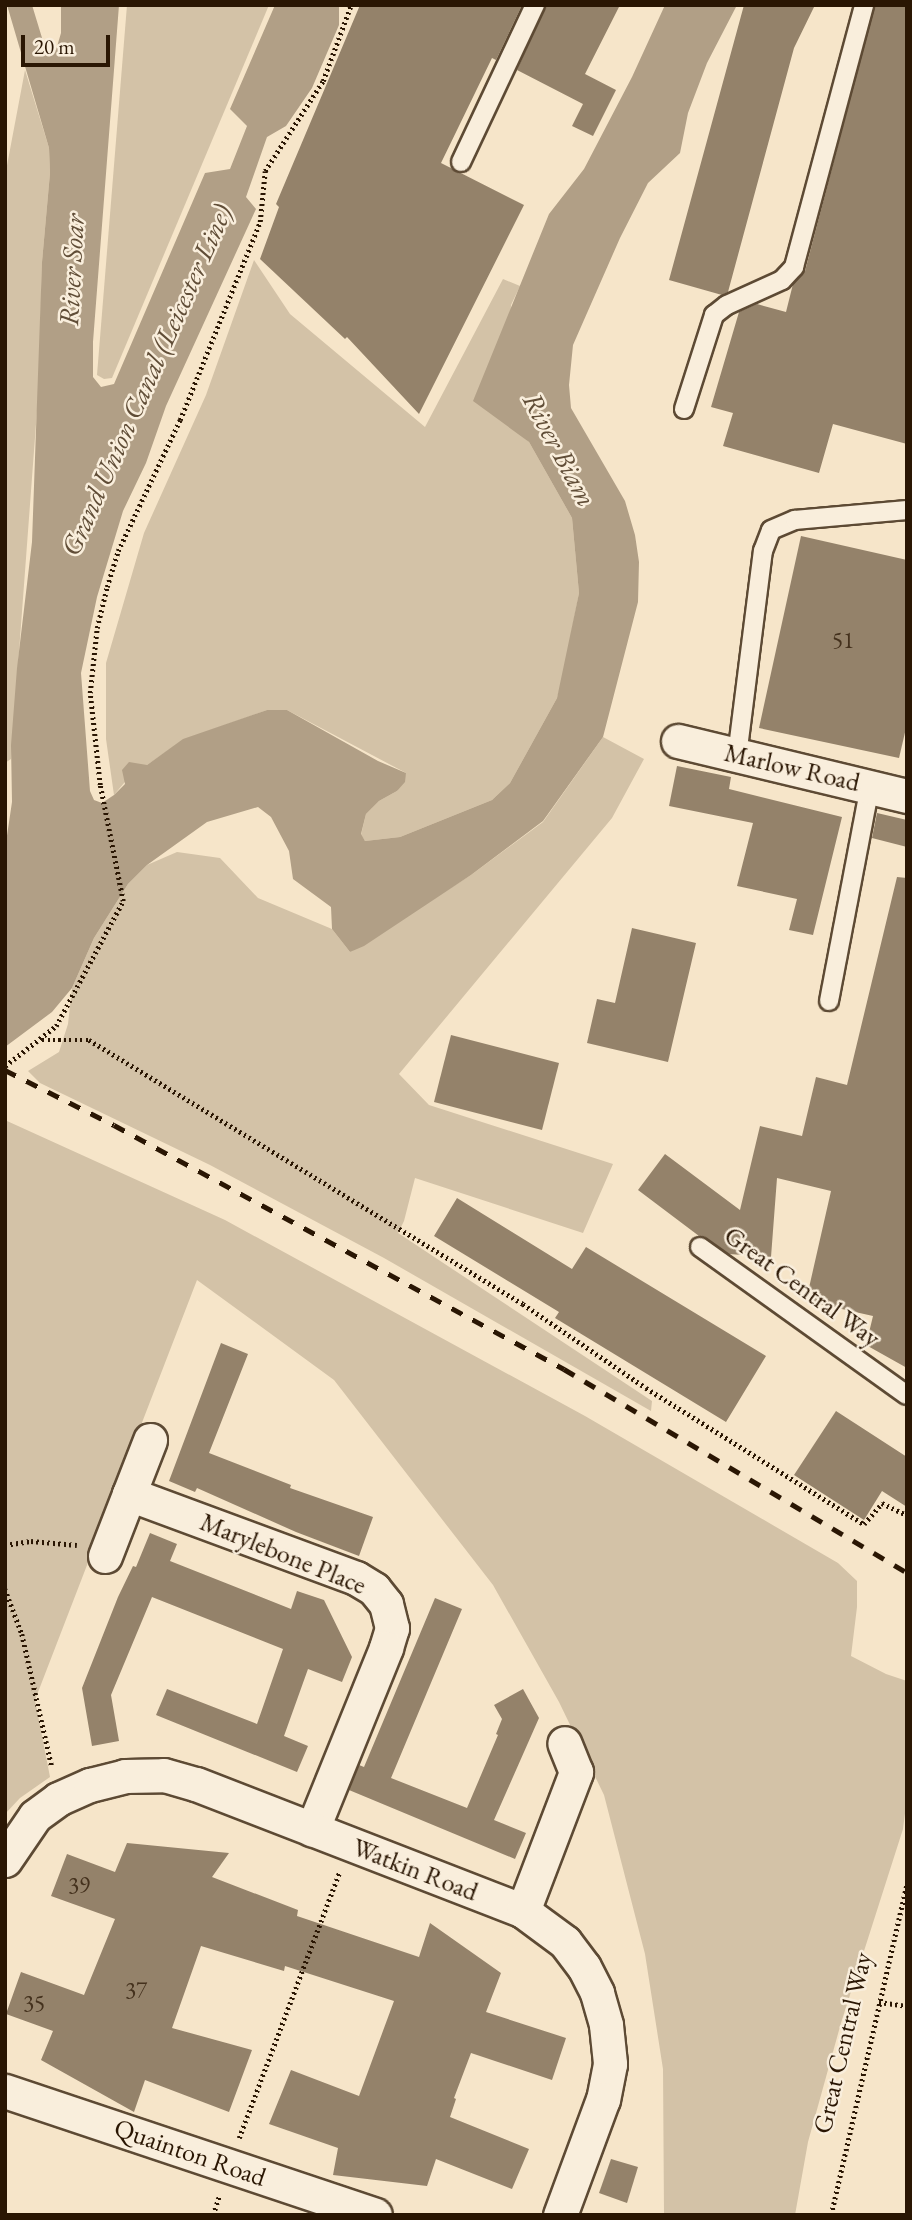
<!DOCTYPE html>
<style>
body{margin:0}
#map{position:relative;width:912px;height:2220px;overflow:hidden;background:#f6e5c9;font-family:"EB Garamond",serif}
div>[style]{position:absolute}
.green>*{inset:0;background:#d3c2a7}
.water>*{inset:0;background:#b19f86}
.building>*{inset:0;background:#94826a}
.path>*{height:4.5px;margin-top:-2.25px;transform-origin:0;background:repeating-linear-gradient(90deg,#2a1603 0 2px,transparent 0 5.5px)}
.roads{filter:drop-shadow(2px 0 #5d4a34) drop-shadow(-2px 0 #5d4a34) drop-shadow(0 2px #5d4a34) drop-shadow(0 -2px #5d4a34)}
.lane>*{height:18px;margin:-9px;padding:0 9px;transform-origin:9px;border-radius:9px;background:#f9eedc}
.street>*{height:33px;margin:-16.5px;padding:0 16.5px;transform-origin:16.5px;border-radius:16.5px;background:#f9eedc}
.rail>*{height:5px;margin-top:-2.5px;transform-origin:0;background:repeating-linear-gradient(90deg,#2a1603 0 12px,transparent 0 24px)}
span{translate:-50% -50%;white-space:nowrap;text-align:center;line-height:1.15;-webkit-text-stroke:5px #f9eedc;paint-order:stroke}
.number-label{font-size:23px;color:#44311d}
.number-label span{-webkit-text-stroke-width:0}
.street-label{font-size:26px;color:#2a1603}
.water-label{font-size:28px;color:#604d37;font-style:italic}
.frame{position:absolute;inset:0;border:7px solid #2a1603;pointer-events:none}
.scale{position:absolute;left:21px;top:35px;width:89px;height:32px;box-sizing:border-box;border:4px solid #2a1603;border-top:0;padding-left:9px;font-size:21px;line-height:24px;white-space:nowrap;color:#2a1603;-webkit-text-stroke:5px #f9eedc;paint-order:stroke}
</style>
<div id="map">
<div class="green">
<div style="clip-path:polygon(127px 5px,269px 5px,112px 378px,104px 379px,97px 375px)"></div>
<div style="clip-path:polygon(25px 70px,49px 148px,50px 173px,42px 262px,39px 384px,11px 759px,5px 763px,5px 176px)"></div>
<div style="clip-path:polygon(254px 260px,290px 314px,425px 427px,503px 279px,520px 286px,511px 305px,507px 423px,529px 442px,572px 518px,579px 593px,562px 681px,557px 698px,510px 783px,492px 800px,400px 837px,365px 841px,361px 835px,366px 814px,379px 801px,397px 791px,406px 773px,287px 710px,267px 710px,183px 740px,147px 765px,139px 765px,114px 795px,106px 739px,106px 663px,144px 533px,206px 395px)"></div>
<div style="clip-path:polygon(603px 737px,644px 759px,612px 818px,399px 1074px,429px 1105px,613px 1164px,583px 1233px,415px 1178px,404px 1221px,398px 1233px,652px 1401px,651px 1411px,384px 1258px,210px 1165px,40px 1083px,28px 1071px,59px 1052px,68px 1024px,72px 988px,94px 938px,128px 884px,147px 865px,177px 852px,220px 858px,258px 898px,332px 929px,350px 952px,471px 875px,543px 822px)"></div>
<div style="clip-path:polygon(7px 1121px,225px 1220px,585px 1416px,838px 1563px,857px 1581px,857px 1607px,851px 1656px,886px 1674px,907px 1681px,907px 1798px,903px 1829px,841px 2023px,808px 2142px,795px 2215px,664px 2215px,663px 2069px,645px 1954px,604px 1795px,559px 1702px,493px 1585px,334px 1380px,197px 1280px,35px 1700px,50px 1777px,20px 1798px,5px 1814px)"></div>
</div>
<div class="water">
<div style="clip-path:polygon(7px 5px,32px 5px,46px 51px,56px 50px,61px 33px,61px 5px,119px 5px,93px 342px,93px 377px,101px 387px,114px 384px,205px 173px,230px 169px,247px 126px,230px 109px,275px 5px,339px 5px,339px 25px,312px 88px,286px 126px,267px 137px,246px 197px,256px 209px,166px 406px,146px 463px,123px 511px,97px 597px,81px 673px,90px 791px,94px 800px,102px 803px,114px 795px,125px 784px,122px 770px,129px 762px,147px 765px,183px 739px,267px 710px,287px 710px,378px 761px,406px 773px,405px 782px,397px 791px,379px 801px,366px 814px,361px 834px,365px 841px,400px 837px,492px 800px,510px 783px,557px 698px,579px 593px,572px 518px,529px 442px,473px 401px,549px 214px,584px 169px,632px 77px,665px 5px,737px 5px,707px 63px,688px 113px,680px 153px,648px 183px,620px 238px,573px 345px,569px 385px,571px 408px,625px 501px,635px 535px,639px 562px,638px 602px,603px 737px,543px 821px,471px 875px,364px 946px,350px 952px,332px 929px,331px 907px,293px 879px,289px 851px,271px 817px,258px 807px,207px 822px,147px 865px,128px 884px,94px 938px,72px 988px,52px 1012px,5px 1047px,5px 849px,12px 802px,11px 745px,17px 668px,32px 542px,42px 262px,50px 173px,49px 148px)"></div>
</div>
<div class="building">
<div style="clip-path:polygon(360px 5px,522px 5px,496px 60px,492px 58px,441px 163px,524px 205px,419px 414px,347px 337px,345px 339px,260px 259px,279px 207px,276px 204px)"></div>
<div style="clip-path:polygon(546px 5px,620px 5px,585px 74px,616px 90px,593px 136px,572px 126px,583px 104px,517px 70px)"></div>
<div style="clip-path:polygon(744px 5px,815px 5px,794px 48px,728px 292px,722px 295px,669px 280px)"></div>
<div style="clip-path:polygon(875px 5px,907px 5px,907px 444px,833px 424px,819px 473px,723px 446px,733px 413px,711px 407px,739px 312px,757px 304px,786px 312px,793px 284px,805px 271px)"></div>
<div style="clip-path:polygon(801px 536px,907px 560px,907px 724px,899px 758px,759px 728px)"></div>
<div style="clip-path:polygon(677px 766px,731px 777px,729px 789px,842px 817px,813px 935px,789px 930px,797px 899px,737px 886px,753px 823px,669px 806px)"></div>
<div style="clip-path:polygon(877px 813px,907px 820px,907px 847px,872px 838px)"></div>
<div style="clip-path:polygon(897px 877px,907px 878px,907px 1368px,866px 1345px,873px 1316px,806px 1301px,831px 1191px,777px 1178px,771px 1257px,729px 1254px,699px 1236px,638px 1190px,665px 1154px,740px 1210px,760px 1126px,802px 1136px,816px 1077px,847px 1085px)"></div>
<div style="clip-path:polygon(632px 928px,696px 943px,668px 1062px,587px 1043px,597px 999px,615px 1003px)"></div>
<div style="clip-path:polygon(451px 1035px,559px 1063px,542px 1130px,434px 1102px)"></div>
<div style="clip-path:polygon(457px 1198px,572px 1269px,586px 1247px,766px 1356px,726px 1422px,555px 1318px,559px 1312px,434px 1236px)"></div>
<div style="clip-path:polygon(221px 1343px,248px 1354px,209px 1453px,291px 1485px,290px 1488px,373px 1517px,359px 1556px,296px 1532px,197px 1488px,195px 1492px,169px 1481px)"></div>
<div style="clip-path:polygon(836px 1411px,907px 1457px,907px 1507px,882px 1491px,864px 1520px,794px 1475px)"></div>
<div style="clip-path:polygon(150px 1533px,177px 1544px,170px 1561px,291px 1609px,297px 1591px,324px 1600px,352px 1657px,342px 1682px,308px 1669px,284px 1736px,308px 1746px,297px 1772px,156px 1715px,167px 1689px,257px 1724px,283px 1649px,152px 1597px,111px 1695px,119px 1741px,92px 1746px,82px 1688px,118px 1597px,133px 1566px,136px 1567px)"></div>
<div style="clip-path:polygon(435px 1598px,462px 1609px,391px 1778px,467px 1808px,498px 1735px,496px 1734px,502px 1719px,494px 1705px,523px 1689px,539px 1718px,494px 1820px,526px 1833px,515px 1859px,349px 1790px,359px 1765px,364px 1767px)"></div>
<div style="clip-path:polygon(127px 1843px,229px 1853px,212px 1877px,298px 1910px,297px 1916px,419px 1957px,430px 1923px,501px 1973px,486px 2012px,566px 2038px,552px 2080px,471px 2053px,454px 2098px,456px 2099px,450px 2117px,529px 2149px,512px 2189px,436px 2159px,427px 2186px,333px 2175px,338px 2148px,269px 2124px,291px 2070px,359px 2096px,394px 2001px,285px 1966px,284px 1971px,201px 1946px,172px 2028px,252px 2050px,229px 2112px,145px 2080px,134px 2112px,41px 2060px,53px 2031px,6px 2014px,21px 1972px,84px 1995px,115px 1919px,51px 1896px,67px 1854px,115px 1872px)"></div>
<div style="clip-path:polygon(611px 2159px,638px 2167px,627px 2203px,599px 2193px)"></div>
</div>
<div class="path">
<div style="left:42px;top:1040px;width:47px"></div>
<div style="left:89px;top:1040px;width:508px;rotate:31.31deg"></div>
<div style="left:523px;top:1304px;width:149px;rotate:34.3deg"></div>
<div style="left:646px;top:1388px;width:257px;rotate:32deg"></div>
<div style="left:864px;top:1524px;width:28px;rotate:-49deg"></div>
<div style="left:882px;top:1503px;width:28px;rotate:26deg"></div>
<div style="left:5px;top:1066px;width:65px;rotate:-38.1deg"></div>
<div style="left:56px;top:1026px;width:142px;rotate:-61.8deg"></div>
<div style="left:123px;top:901px;width:118px;rotate:-101.2deg"></div>
<div style="left:100px;top:785px;width:93px;rotate:-96.2deg"></div>
<div style="left:90px;top:693px;width:65px;rotate:-83.9deg"></div>
<div style="left:97px;top:628px;width:42px;rotate:-76.3deg"></div>
<div style="left:107px;top:587px;width:38px;rotate:-73deg"></div>
<div style="left:118px;top:551px;width:145px;rotate:-64.7deg"></div>
<div style="left:180px;top:420px;width:214px;rotate:-68deg"></div>
<div style="left:260px;top:222px;width:51px;rotate:-84.4deg"></div>
<div style="left:265px;top:171px;width:107px;rotate:-57.2deg"></div>
<div style="left:323px;top:81px;width:81px;rotate:-69.8deg"></div>
<div style="left:5px;top:1545px;width:26px;rotate:-9deg"></div>
<div style="left:31px;top:1541px;width:46px;rotate:5deg"></div>
<div style="left:5px;top:1589px;width:48px;rotate:69.3deg"></div>
<div style="left:22px;top:1634px;width:136px;rotate:77.3deg"></div>
<div style="left:879px;top:2002px;width:28px;rotate:8deg"></div>
<div style="left:239px;top:2138px;width:285px;rotate:-69.3deg"></div>
<div style="left:213px;top:2215px;width:20px;rotate:-72deg"></div>
<div style="left:831px;top:2215px;width:341px;rotate:-77.1deg"></div>
</div>
<div class="roads">
<div class="lane">
<div style="left:461px;top:162px;width:174px;rotate:-64.8deg"></div>
<div style="left:684px;top:409px;width:99px;rotate:-72.3deg"></div>
<div style="left:714px;top:315px;width:16px;rotate:-38deg"></div>
<div style="left:727px;top:305px;width:60px;rotate:-24.4deg"></div>
<div style="left:782px;top:280px;width:18px;rotate:-47deg"></div>
<div style="left:794px;top:267px;width:271px;rotate:-75deg"></div>
<div style="left:737px;top:756px;width:207px;rotate:-82.8deg"></div>
<div style="left:763px;top:551px;width:22px;rotate:-69deg"></div>
<div style="left:771px;top:530px;width:26px;rotate:-23deg"></div>
<div style="left:795px;top:520px;width:112px;rotate:-5.1deg"></div>
<div style="left:829px;top:1001px;width:218px;rotate:-79.2deg"></div>
<div style="left:700px;top:1247px;width:254px;rotate:35.6deg"></div>
</div>
<div class="street">
<div style="left:678px;top:741px;width:236px;rotate:13.5deg"></div>
<div style="left:129px;top:1494px;width:58px;rotate:-68.7deg"></div>
<div style="left:105px;top:1556px;width:66px;rotate:-68.8deg"></div>
<div style="left:129px;top:1494px;width:242px;rotate:20.3deg"></div>
<div style="left:356px;top:1578px;width:21px;rotate:31deg"></div>
<div style="left:374px;top:1589px;width:19px;rotate:51deg"></div>
<div style="left:386px;top:1604px;width:25px;rotate:76deg"></div>
<div style="left:392px;top:1628px;width:21px;rotate:107deg"></div>
<div style="left:386px;top:1648px;width:196px;rotate:112.1deg"></div>
<div style="left:5px;top:1860px;width:53px;rotate:-55.7deg"></div>
<div style="left:35px;top:1816px;width:29px;rotate:-36deg"></div>
<div style="left:58px;top:1799px;width:35px;rotate:-24deg"></div>
<div style="left:90px;top:1785px;width:36px;rotate:-14deg"></div>
<div style="left:125px;top:1776px;width:39px;rotate:-1deg"></div>
<div style="left:164px;top:1775px;width:33px;rotate:16deg"></div>
<div style="left:196px;top:1784px;width:351px;rotate:21.2deg"></div>
<div style="left:523px;top:1911px;width:52px;rotate:36.4deg"></div>
<div style="left:565px;top:1942px;width:31px;rotate:53deg"></div>
<div style="left:584px;top:1967px;width:29px;rotate:63deg"></div>
<div style="left:597px;top:1993px;width:33px;rotate:74deg"></div>
<div style="left:606px;top:2025px;width:39px;rotate:84deg"></div>
<div style="left:610px;top:2064px;width:36px;rotate:101deg"></div>
<div style="left:603px;top:2099px;width:124px;rotate:110.3deg"></div>
<div style="left:523px;top:1911px;width:149px;rotate:-69.1deg"></div>
<div style="left:576px;top:1772px;width:31px;rotate:-112deg"></div>
<div style="left:5px;top:2091px;width:390px;rotate:18.5deg"></div>
</div>
</div>
<div class="rail">
<div style="left:5px;top:1070px;width:122px;rotate:26.8deg"></div>
<div style="left:114px;top:1125px;width:512px;rotate:28.47deg"></div>
<div style="left:564px;top:1369px;width:399px;rotate:30.7deg"></div>
</div>
<div class="number-label">
<span style="left:843px;top:640px">51</span>
<span style="left:79px;top:1885px">39</span>
<span style="left:136px;top:1990px">37</span>
<span style="left:34px;top:2003px">35</span>
</div>
<div class="street-label">
<span style="left:792px;top:768px;rotate:13deg">Marlow Road</span>
<span style="left:802px;top:1287px;rotate:36deg">Great Central Way</span>
<span style="left:283px;top:1554px;rotate:22deg">Marylebone Place</span>
<span style="left:415px;top:1870px;rotate:21deg">Watkin Road</span>
<span style="left:843px;top:2043px;rotate:-77deg">Great Central Way</span>
<span style="left:190px;top:2153px;rotate:19deg">Quainton Road</span>
</div>
<div class="water-label">
<span style="left:71px;top:270px;rotate:-87deg">River Soar</span>
<span style="left:146px;top:380px;rotate:-66deg">Grand Union Canal (Leicester Line)</span>
<span style="left:560px;top:449px;rotate:62deg">River Biam</span>
</div>
<div class="frame"></div>
<div class="scale">20 m</div>
</div>
